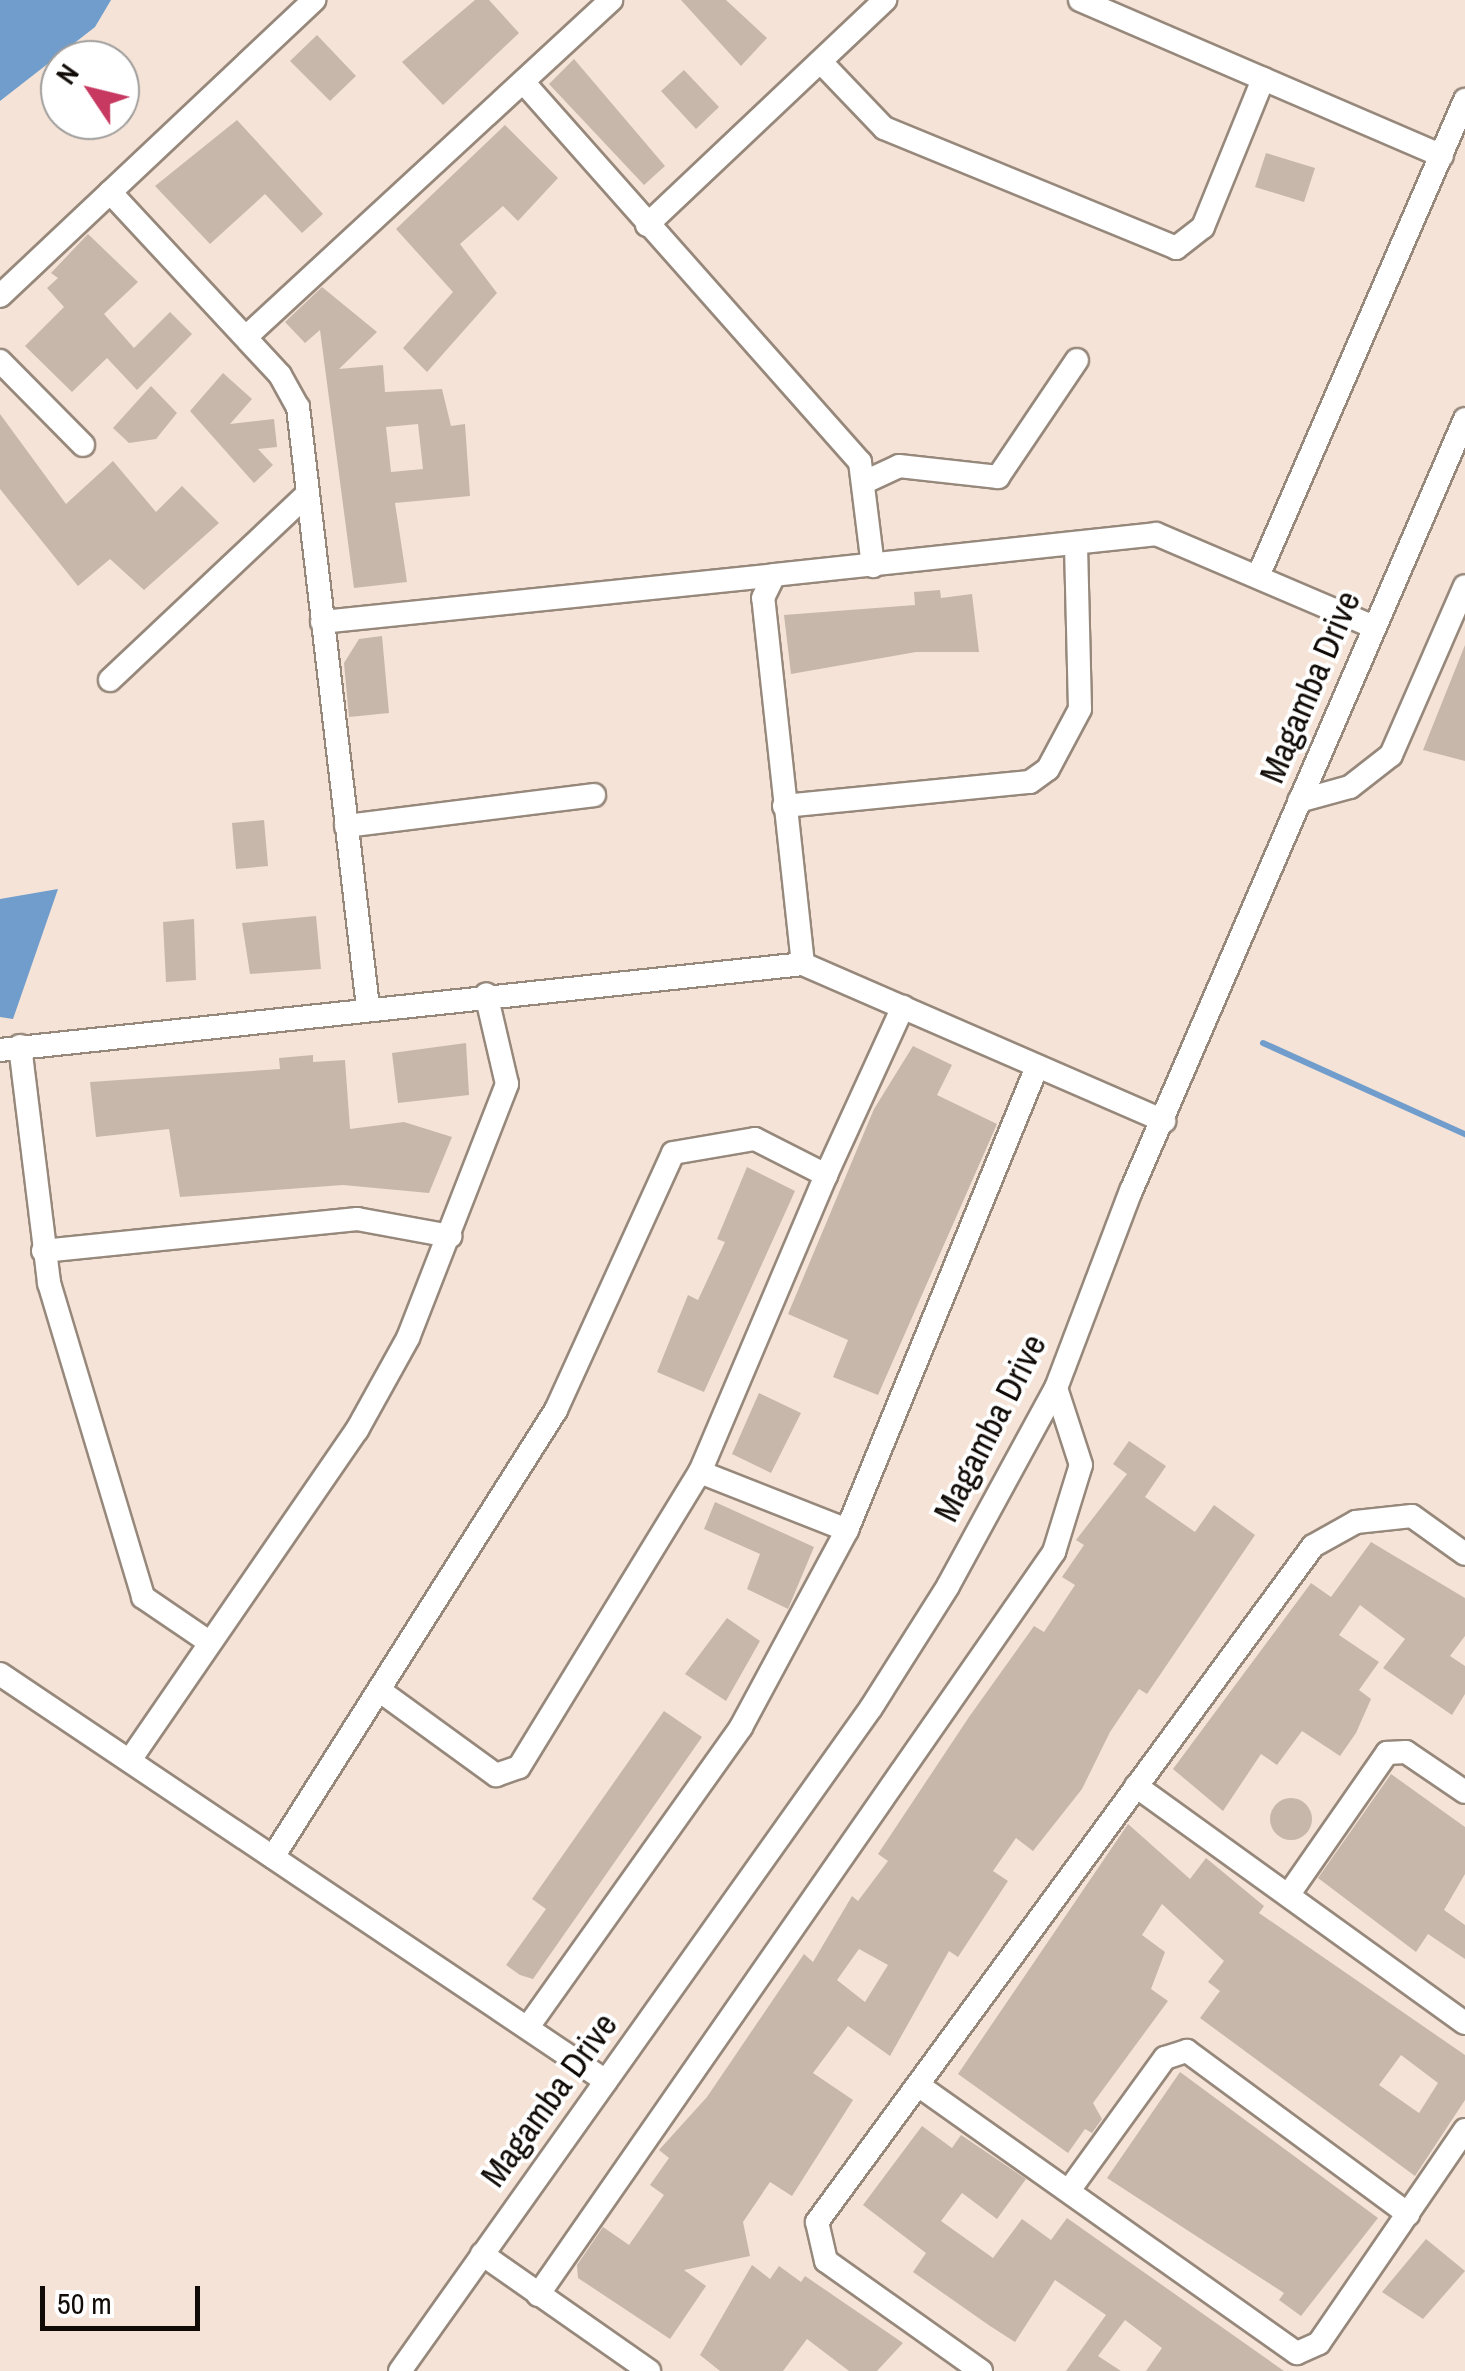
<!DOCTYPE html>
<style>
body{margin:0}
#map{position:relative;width:1465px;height:2371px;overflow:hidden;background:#f4e3d6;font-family:"Archivo Narrow",sans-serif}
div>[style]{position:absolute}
.water>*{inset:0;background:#709dcc}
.stream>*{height:6px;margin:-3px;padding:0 3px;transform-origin:3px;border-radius:3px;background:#709dcc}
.building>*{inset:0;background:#c7b7ab}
.round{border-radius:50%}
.roads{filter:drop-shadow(2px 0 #97887c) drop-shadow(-2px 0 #97887c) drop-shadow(0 2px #97887c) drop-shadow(0 -2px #97887c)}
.minor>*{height:22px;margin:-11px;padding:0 11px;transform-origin:11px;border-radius:11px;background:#fff}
span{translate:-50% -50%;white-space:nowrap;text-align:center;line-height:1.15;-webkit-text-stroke:8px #fff;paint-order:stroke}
.street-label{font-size:35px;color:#100b07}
.north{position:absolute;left:40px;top:40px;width:100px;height:100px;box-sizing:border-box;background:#fff;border:2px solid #9f9d9c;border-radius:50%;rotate:305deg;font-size:28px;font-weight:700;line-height:40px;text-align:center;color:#100b07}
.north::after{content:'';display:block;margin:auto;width:35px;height:45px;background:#c73961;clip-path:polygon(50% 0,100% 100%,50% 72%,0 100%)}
.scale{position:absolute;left:40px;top:2286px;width:160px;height:45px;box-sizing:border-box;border:5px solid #100b07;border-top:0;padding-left:12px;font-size:30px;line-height:35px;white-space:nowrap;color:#100b07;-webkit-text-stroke:8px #fff;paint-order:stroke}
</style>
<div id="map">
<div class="water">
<div style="clip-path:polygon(0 0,111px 0,95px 27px,0 101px)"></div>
<div style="clip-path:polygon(58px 889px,13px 1019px,0 1017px,0 899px)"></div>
</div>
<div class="stream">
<div style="left:1263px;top:1043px;width:222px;rotate:24.3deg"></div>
</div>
<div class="building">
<div style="clip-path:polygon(475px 0,489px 0,519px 33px,443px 105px,402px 62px)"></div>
<div style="clip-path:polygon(681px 0,726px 0,767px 38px,741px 66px)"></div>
<div style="clip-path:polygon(317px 35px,356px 76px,330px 101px,290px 61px)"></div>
<div style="clip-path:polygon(574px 59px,665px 166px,644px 185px,549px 84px)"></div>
<div style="clip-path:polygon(684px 70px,719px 107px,696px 129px,661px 91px)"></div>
<div style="clip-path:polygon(237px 120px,323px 214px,302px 233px,265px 194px,210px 244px,155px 186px)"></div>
<div style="clip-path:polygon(505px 125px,558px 178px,518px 221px,503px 206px,460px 244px,497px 293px,427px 372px,403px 348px,453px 292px,396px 229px)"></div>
<div style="clip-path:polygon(1266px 153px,1315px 168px,1304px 202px,1255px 187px)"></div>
<div style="clip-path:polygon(88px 234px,138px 282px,104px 314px,134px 348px,170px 312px,192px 334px,137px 390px,107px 358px,72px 392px,25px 346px,64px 307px,47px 288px,58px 278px,51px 273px)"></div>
<div style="clip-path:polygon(evenodd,322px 287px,377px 332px,339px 369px,383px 365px,385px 392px,442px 389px,451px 426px,465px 424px,470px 496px,395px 503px,407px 582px,354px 588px,320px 330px,305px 343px,285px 322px,322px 287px,418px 424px,423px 469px,391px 472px,386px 427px,418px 424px)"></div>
<div style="clip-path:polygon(223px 373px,252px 399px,230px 424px,274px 419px,277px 447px,258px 449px,273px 465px,254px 483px,190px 411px)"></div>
<div style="clip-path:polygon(151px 386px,177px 413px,156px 439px,129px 443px,113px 428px)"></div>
<div style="clip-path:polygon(0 414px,66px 504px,113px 461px,156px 512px,182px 486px,219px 523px,144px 590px,110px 559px,78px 586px,0 489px)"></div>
<div style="clip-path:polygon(940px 590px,941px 598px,972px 594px,979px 652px,916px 652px,791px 674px,784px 615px,915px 605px,914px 592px)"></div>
<div style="clip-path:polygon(382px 636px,389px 713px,349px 717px,344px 663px,359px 639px)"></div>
<div style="clip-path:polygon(1465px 645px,1465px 761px,1423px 750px)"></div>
<div style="clip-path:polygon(264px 820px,268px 866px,236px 869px,232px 823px)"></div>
<div style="clip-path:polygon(316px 916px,321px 969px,250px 974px,242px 923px)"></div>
<div style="clip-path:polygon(194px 919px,196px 980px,166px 982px,163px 922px)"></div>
<div style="clip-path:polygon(466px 1043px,469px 1095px,398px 1103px,392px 1053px)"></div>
<div style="clip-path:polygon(913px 1046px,952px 1065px,937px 1095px,997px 1124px,878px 1395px,833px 1377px,848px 1340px,788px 1314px,874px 1109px)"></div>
<div style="clip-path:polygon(313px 1055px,313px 1062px,345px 1060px,350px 1129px,404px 1122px,452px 1137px,429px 1193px,343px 1185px,180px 1197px,169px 1129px,96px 1137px,90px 1082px,280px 1069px,279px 1058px)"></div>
<div style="clip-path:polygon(747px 1167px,795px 1191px,704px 1392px,657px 1372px,688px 1295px,698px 1300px,725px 1242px,717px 1239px)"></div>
<div style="clip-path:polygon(759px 1393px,801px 1413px,771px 1473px,732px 1454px)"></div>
<div style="clip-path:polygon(evenodd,1129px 1441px,1166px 1466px,1145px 1497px,1195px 1532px,1214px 1505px,1255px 1535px,1147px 1694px,1139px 1689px,1110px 1732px,1082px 1789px,1033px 1851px,1016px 1838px,993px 1871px,1008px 1881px,958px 1957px,949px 1951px,890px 2056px,848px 2026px,813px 2073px,853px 2100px,792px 2196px,770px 2182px,743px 2222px,750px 2256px,684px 2270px,706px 2286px,670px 2339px,578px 2278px,577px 2265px,603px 2227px,629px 2245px,664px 2195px,650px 2185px,669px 2158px,659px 2150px,707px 2097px,804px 1954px,813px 1962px,852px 1896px,858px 1901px,888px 1861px,878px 1854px,969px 1717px,1034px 1626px,1044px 1632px,1075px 1585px,1062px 1577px,1084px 1545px,1076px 1540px,1127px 1474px,1113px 1464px,1129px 1441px,859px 1949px,888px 1965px,865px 2002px,837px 1980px,859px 1949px)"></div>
<div style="clip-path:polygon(715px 1502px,814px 1547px,788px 1609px,747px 1589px,760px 1554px,704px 1529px)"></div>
<div style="clip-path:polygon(1371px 1542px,1465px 1598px,1465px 1636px,1450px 1656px,1465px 1666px,1465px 1694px,1452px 1715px,1383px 1668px,1405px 1639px,1360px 1605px,1339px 1635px,1379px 1662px,1359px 1690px,1371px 1699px,1356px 1733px,1340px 1756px,1302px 1731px,1277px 1765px,1261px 1754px,1223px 1811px,1173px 1769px,1311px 1583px,1331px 1597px)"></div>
<div style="clip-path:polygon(727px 1618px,760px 1641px,726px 1701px,685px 1674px)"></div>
<div style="clip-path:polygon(664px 1711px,702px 1737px,533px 1979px,520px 1975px,506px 1965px,546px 1909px,532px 1899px)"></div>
<div style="clip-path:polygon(1391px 1774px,1465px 1827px,1465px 1874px,1444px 1910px,1465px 1925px,1465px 1959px,1428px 1934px,1416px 1952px,1318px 1878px)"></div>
<div class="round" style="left:1270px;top:1798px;width:42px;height:42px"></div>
<div style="clip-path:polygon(evenodd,1128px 1824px,1190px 1879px,1206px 1858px,1264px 1906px,1259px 1913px,1465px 2055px,1465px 2100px,1415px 2176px,1200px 2018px,1220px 1991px,1208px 1982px,1224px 1961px,1162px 1904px,1142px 1935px,1165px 1952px,1151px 1989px,1168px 2001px,1093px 2103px,1102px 2119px,1092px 2133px,1085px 2129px,1068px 2153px,958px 2074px,1128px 1824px,1401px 2055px,1438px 2083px,1419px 2113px,1379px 2085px,1401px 2055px)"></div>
<div style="clip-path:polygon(1180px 2072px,1378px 2218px,1301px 2316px,1279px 2300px,1284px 2293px,1107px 2178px)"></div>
<div style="clip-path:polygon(922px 2126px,952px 2148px,961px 2135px,1026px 2179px,997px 2219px,962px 2193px,941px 2221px,993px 2258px,1022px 2219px,1051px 2240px,1067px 2218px,1284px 2371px,1146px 2371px,1162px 2348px,1125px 2320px,1098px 2356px,1121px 2371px,1066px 2371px,1106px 2315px,1055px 2280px,1015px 2342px,990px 2326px,913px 2272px,926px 2253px,863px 2205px)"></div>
<div style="clip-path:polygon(1426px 2239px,1465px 2271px,1423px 2319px,1382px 2292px)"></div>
<div style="clip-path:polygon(752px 2265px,770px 2279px,779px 2266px,801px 2282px,805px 2276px,903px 2343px,877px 2371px,849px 2371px,807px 2339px,783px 2371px,720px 2371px,700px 2355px)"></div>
</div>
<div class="roads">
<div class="minor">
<div style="left:1080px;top:0;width:394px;rotate:23.3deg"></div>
<div style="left:821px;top:62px;width:91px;rotate:46.3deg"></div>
<div style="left:884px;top:128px;width:316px;rotate:22.3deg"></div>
<div style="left:1176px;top:248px;width:34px;rotate:-38deg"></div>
<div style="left:1203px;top:227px;width:160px;rotate:-67.9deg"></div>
<div style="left:525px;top:84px;width:505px;rotate:48.45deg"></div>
<div style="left:860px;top:462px;width:105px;rotate:82.9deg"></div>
<div style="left:110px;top:192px;width:250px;rotate:47.1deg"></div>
<div style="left:280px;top:375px;width:37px;rotate:61deg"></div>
<div style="left:298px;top:407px;width:604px;rotate:83.35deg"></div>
<div style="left:647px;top:225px;width:328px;rotate:-43.4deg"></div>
<div style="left:0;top:296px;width:432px;rotate:-43.3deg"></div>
<div style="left:246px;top:337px;width:497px;rotate:-42.7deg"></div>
<div style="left:0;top:361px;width:118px;rotate:45.3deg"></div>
<div style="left:867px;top:481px;width:35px;rotate:-25deg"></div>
<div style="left:899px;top:466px;width:100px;rotate:6.3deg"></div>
<div style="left:998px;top:477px;width:141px;rotate:-56deg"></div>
<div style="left:1259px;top:574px;width:517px;rotate:-66.51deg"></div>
<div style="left:322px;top:622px;width:454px;rotate:-5.9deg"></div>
<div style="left:110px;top:680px;width:270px;rotate:-43.3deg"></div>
<div style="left:1299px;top:801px;width:53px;rotate:-15.4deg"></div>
<div style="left:1350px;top:787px;width:52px;rotate:-38deg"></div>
<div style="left:1391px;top:755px;width:184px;rotate:-66.4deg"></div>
<div style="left:784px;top:806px;width:247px;rotate:-5.6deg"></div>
<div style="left:1030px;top:782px;width:22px;rotate:-36deg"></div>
<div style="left:1048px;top:769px;width:68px;rotate:-61.9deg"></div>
<div style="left:1080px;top:709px;width:166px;rotate:-91.4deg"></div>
<div style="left:346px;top:826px;width:250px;rotate:-7.1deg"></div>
<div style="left:803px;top:964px;width:368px;rotate:-96.2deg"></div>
<div style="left:763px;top:598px;width:25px;rotate:-64deg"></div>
<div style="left:774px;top:575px;width:384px;rotate:-6.1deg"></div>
<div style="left:1156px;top:534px;width:237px;rotate:23.1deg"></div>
<div style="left:20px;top:1046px;width:239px;rotate:83deg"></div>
<div style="left:49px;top:1283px;width:328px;rotate:73.3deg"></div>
<div style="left:143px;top:1597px;width:76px;rotate:34.3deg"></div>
<div style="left:0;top:1050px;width:808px;rotate:-6.11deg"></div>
<div style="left:803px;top:964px;width:394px;rotate:23.5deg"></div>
<div style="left:43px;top:1251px;width:316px;rotate:-5.8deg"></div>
<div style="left:357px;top:1219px;width:95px;rotate:10.4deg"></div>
<div style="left:700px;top:1472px;width:158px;rotate:21.5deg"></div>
<div style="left:847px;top:1530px;width:496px;rotate:-67.7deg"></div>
<div style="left:0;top:1674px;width:730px;rotate:33.89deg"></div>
<div style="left:383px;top:1693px;width:140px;rotate:36deg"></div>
<div style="left:496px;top:1775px;width:24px;rotate:-19deg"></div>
<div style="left:519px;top:1767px;width:346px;rotate:-58.5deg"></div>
<div style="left:700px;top:1472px;width:323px;rotate:-67deg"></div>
<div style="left:130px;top:1760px;width:401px;rotate:-55.5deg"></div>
<div style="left:357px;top:1430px;width:105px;rotate:-61deg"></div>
<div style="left:408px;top:1338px;width:273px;rotate:-68.7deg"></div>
<div style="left:507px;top:1084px;width:92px;rotate:-103.1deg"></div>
<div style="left:1136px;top:1786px;width:405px;rotate:35.8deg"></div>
<div style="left:273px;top:1857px;width:529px;rotate:-57.66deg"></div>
<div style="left:556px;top:1410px;width:282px;rotate:-65.5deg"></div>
<div style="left:673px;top:1153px;width:83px;rotate:-9.7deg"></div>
<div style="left:755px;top:1139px;width:80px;rotate:26.9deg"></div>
<div style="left:826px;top:1175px;width:185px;rotate:-65.4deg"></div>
<div style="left:1289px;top:1894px;width:172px;rotate:-55.2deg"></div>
<div style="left:1387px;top:1753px;width:19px;rotate:-3deg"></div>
<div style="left:1406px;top:1752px;width:71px;rotate:34.1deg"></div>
<div style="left:528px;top:2027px;width:368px;rotate:-54.6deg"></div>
<div style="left:741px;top:1727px;width:224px;rotate:-61.7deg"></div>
<div style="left:918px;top:2085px;width:464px;rotate:35.3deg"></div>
<div style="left:1297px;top:2353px;width:24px;rotate:-24deg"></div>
<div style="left:1319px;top:2343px;width:258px;rotate:-55.6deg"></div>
<div style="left:1070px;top:2189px;width:162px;rotate:-54.1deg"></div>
<div style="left:1165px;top:2058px;width:23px;rotate:-18deg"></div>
<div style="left:1187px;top:2051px;width:275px;rotate:36.4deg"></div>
<div style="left:482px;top:2254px;width:204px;rotate:35deg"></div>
<div style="left:538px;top:2295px;width:905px;rotate:-55.22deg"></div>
<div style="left:1054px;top:1552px;width:91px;rotate:-72.8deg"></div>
<div style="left:1081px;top:1465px;width:81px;rotate:-108deg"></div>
<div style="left:400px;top:2371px;width:813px;rotate:-54.61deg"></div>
<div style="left:871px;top:1708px;width:144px;rotate:-57.7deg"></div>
<div style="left:948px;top:1586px;width:226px;rotate:-61.4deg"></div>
<div style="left:1056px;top:1388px;width:211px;rotate:-69.2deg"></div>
<div style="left:1131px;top:1191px;width:841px;rotate:-66.6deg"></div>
<div style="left:981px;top:2371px;width:190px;rotate:-144.6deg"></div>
<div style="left:826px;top:2261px;width:40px;rotate:-103deg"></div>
<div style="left:817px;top:2222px;width:838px;rotate:-53.73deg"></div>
<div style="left:1313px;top:1546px;width:49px;rotate:-29.2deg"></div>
<div style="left:1356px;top:1522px;width:56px;rotate:-6.1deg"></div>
<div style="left:1412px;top:1516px;width:65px;rotate:35.6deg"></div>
</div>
</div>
<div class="street-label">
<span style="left:1310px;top:687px;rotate:-67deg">Magamba Drive</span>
<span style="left:990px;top:1428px;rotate:-63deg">Magamba Drive</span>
<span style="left:549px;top:2100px;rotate:-54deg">Magamba Drive</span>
</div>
<div class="north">N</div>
<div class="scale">50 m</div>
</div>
